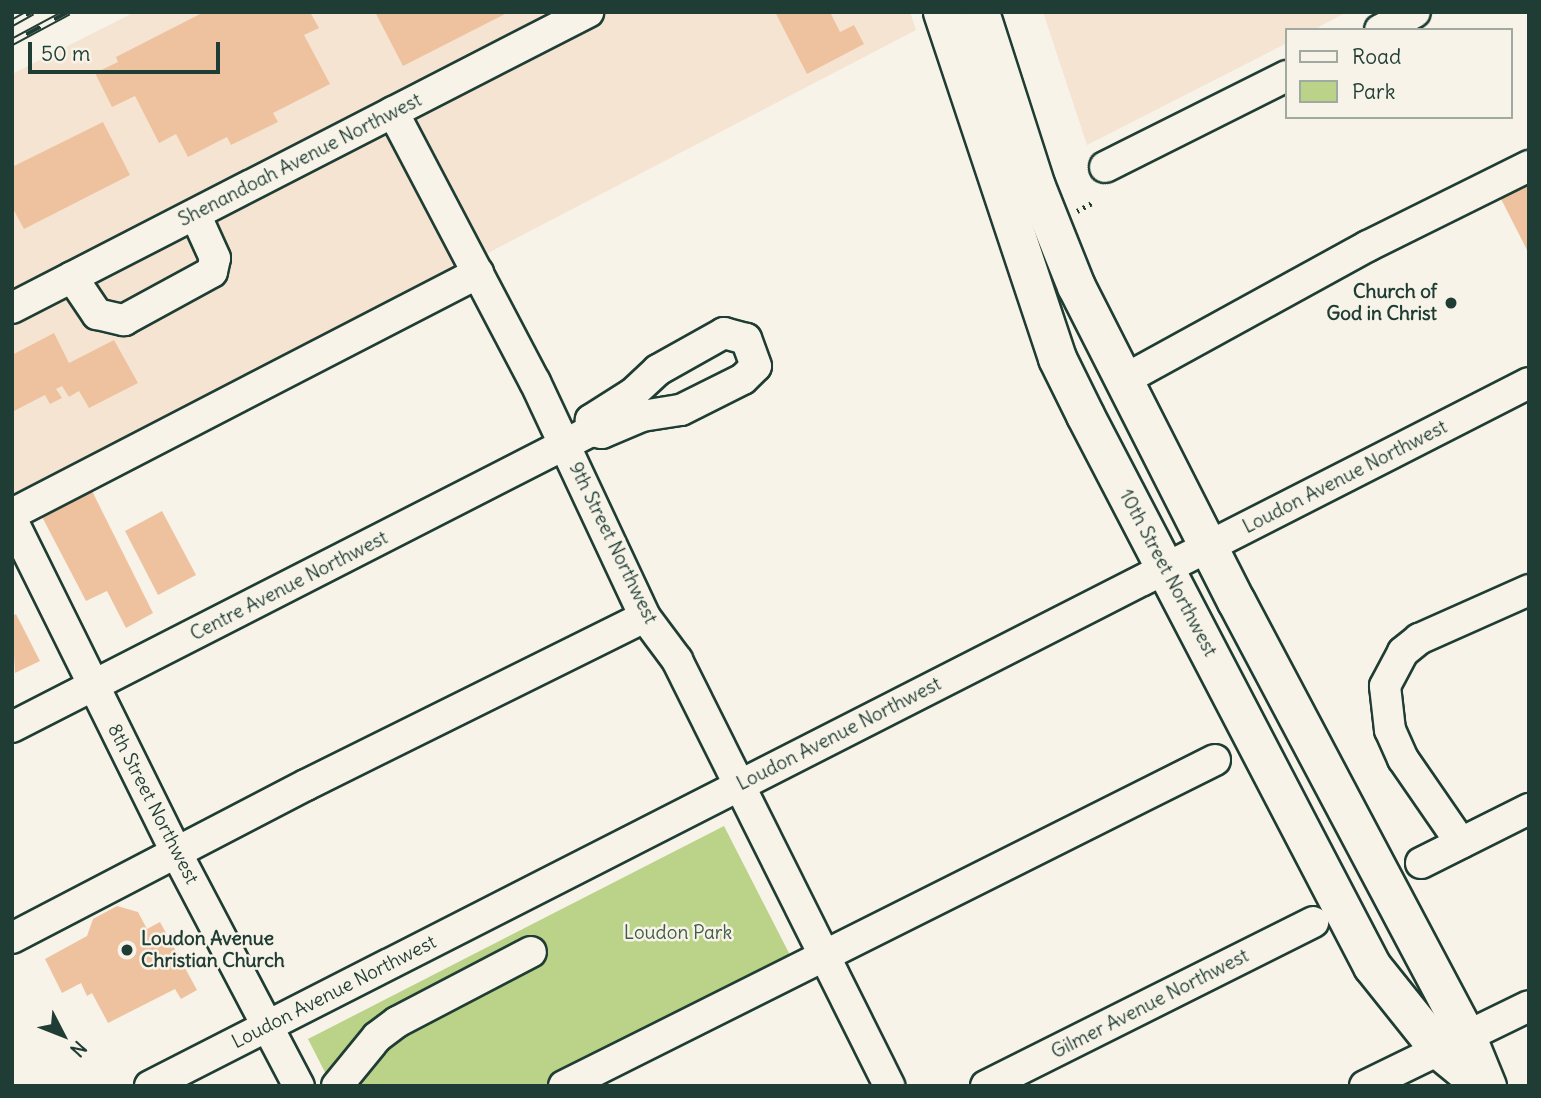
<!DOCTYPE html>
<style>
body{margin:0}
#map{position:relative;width:1541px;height:1098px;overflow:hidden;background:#f7f3e8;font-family:Delius,sans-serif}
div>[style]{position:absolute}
.built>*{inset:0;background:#f5e4d2}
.green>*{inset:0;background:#bad389}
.building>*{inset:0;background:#efc29f}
.path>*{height:4.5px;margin-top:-2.25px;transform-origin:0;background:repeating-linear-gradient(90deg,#1f3d34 0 2px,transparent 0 7px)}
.roads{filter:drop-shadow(2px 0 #1f3d34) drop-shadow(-2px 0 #1f3d34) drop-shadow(0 2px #1f3d34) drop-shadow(0 -2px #1f3d34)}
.minor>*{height:30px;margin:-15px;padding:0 15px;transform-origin:15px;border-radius:15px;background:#f7f3e8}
.major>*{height:37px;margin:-18.5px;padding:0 18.5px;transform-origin:18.5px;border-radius:18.5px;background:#f7f3e8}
.rail>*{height:8px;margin-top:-4px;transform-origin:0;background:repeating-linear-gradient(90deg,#f7f3e8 0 16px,#1f3d34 0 32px);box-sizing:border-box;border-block:2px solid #1f3d34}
.dots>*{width:19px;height:19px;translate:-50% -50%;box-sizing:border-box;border:4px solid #f7f3e8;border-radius:50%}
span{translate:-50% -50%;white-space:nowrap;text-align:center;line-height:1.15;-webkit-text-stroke:5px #f7f3e8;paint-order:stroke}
.street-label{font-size:19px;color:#1f3d34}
.poi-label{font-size:19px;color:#1f3d34;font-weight:700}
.right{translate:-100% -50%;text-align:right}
.left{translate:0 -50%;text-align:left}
.park-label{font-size:19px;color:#3e5b45}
.frame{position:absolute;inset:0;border:14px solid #1f3d34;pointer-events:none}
.legend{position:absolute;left:1285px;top:28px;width:228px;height:91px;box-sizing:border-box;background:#f7f3e8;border:2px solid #a1aaa0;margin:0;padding:9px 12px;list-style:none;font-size:21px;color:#1f3d34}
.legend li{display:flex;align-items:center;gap:14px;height:35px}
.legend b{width:35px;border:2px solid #a1aaa0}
.north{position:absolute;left:28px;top:1000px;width:70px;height:70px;-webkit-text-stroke:5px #f7f3e8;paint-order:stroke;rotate:132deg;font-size:19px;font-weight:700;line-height:28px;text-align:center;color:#1f3d34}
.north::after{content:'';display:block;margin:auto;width:24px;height:32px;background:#1f3d34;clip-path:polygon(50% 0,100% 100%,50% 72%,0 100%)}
.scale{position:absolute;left:28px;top:42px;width:192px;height:32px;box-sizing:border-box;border:4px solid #1f3d34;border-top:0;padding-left:9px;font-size:21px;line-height:24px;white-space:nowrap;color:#1f3d34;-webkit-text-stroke:5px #f7f3e8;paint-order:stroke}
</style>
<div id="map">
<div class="built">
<div style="clip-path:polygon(135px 12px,910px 12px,916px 30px,12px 501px,12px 74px)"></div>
<div style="clip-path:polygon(1043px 12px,1347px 12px,1313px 30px,1287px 30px,1287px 43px,1087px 145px)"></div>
</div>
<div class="green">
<div style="clip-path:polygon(724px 826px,792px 959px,543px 1086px,332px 1086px,308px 1039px)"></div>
</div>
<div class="building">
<div style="clip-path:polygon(204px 12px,310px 12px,319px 28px,304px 35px,330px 84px,273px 113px,278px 122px,231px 145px,227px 137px,188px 157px,176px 134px,159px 143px,135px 96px,112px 107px,95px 73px,118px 62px,116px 57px)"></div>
<div style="clip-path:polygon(375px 12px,509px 12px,403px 66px)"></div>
<div style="clip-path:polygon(775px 12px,830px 12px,840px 32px,854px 25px,864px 44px,807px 74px)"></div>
<div style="clip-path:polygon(103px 122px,130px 175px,24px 229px,12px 207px,12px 167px)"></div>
<div style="clip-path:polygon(1529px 178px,1529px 254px,1498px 193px)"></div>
<div style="clip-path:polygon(54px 333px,69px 363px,114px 340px,138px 383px,89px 408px,79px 391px,69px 397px,62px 386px,56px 389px,62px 398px,50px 404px,45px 395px,12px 412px,12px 355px)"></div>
<div style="clip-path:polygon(90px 487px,153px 613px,126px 628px,107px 591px,86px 601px,40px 513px)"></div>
<div style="clip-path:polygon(162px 511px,196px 575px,158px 595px,125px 531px)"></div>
<div style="clip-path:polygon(16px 614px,40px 661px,15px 673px,12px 616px)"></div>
<div style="clip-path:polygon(117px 906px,138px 912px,147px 929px,160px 922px,197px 990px,181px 999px,175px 989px,108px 1023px,92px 993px,87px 996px,81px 983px,62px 993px,45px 959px,87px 936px,93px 919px)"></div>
</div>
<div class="path">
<div style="left:1077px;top:211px;width:19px;rotate:-28deg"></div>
</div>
<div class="roads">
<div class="minor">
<div style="left:1380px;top:30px;width:39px;rotate:-27deg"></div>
<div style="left:393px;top:112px;width:305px;rotate:62.3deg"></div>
<div style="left:535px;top:382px;width:259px;rotate:64.9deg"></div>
<div style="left:645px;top:617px;width:54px;rotate:53.3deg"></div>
<div style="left:677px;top:660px;width:476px;rotate:63.5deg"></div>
<div style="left:1105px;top:167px;width:203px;rotate:-26.6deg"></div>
<div style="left:72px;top:277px;width:45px;rotate:56deg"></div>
<div style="left:97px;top:314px;width:28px;rotate:13deg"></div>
<div style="left:124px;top:320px;width:100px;rotate:-28.6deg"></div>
<div style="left:212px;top:272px;width:14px;rotate:-78deg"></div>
<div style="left:215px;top:258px;width:48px;rotate:-114.4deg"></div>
<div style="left:12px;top:308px;width:648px;rotate:-27.2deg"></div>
<div style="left:1124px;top:380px;width:278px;rotate:-28.8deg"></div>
<div style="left:1368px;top:246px;width:180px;rotate:-26.4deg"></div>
<div style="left:12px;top:514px;width:525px;rotate:-27.35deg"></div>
<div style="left:12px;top:520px;width:373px;rotate:63.7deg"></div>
<div style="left:177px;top:854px;width:262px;rotate:62.3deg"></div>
<div style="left:12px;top:727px;width:650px;rotate:-27.08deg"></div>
<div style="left:591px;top:431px;width:11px;rotate:10deg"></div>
<div style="left:602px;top:433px;width:43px;rotate:-23deg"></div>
<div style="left:642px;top:416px;width:39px;rotate:-9deg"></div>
<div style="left:681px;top:410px;width:69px;rotate:-26.6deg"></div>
<div style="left:743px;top:379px;width:18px;rotate:-45deg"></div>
<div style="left:756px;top:366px;width:29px;rotate:-110deg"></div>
<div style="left:746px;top:339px;width:23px;rotate:-165deg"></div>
<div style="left:724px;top:333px;width:76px;rotate:150.7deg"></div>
<div style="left:658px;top:370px;width:35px;rotate:137deg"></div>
<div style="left:632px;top:394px;width:49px;rotate:147.6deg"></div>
<div style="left:591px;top:420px;width:11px;rotate:90deg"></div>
<div style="left:1461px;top:843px;width:102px;rotate:-124.6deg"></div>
<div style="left:1403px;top:759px;width:32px;rotate:-114deg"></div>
<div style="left:1390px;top:730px;width:44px;rotate:-96.5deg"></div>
<div style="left:1385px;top:686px;width:38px;rotate:-62deg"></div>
<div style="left:1403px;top:652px;width:21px;rotate:-39deg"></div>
<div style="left:1419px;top:639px;width:120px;rotate:-24deg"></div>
<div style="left:1421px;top:863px;width:121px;rotate:-26.6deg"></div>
<div style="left:12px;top:938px;width:331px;rotate:-27.5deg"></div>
<div style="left:306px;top:785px;width:378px;rotate:-26.4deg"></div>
<div style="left:150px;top:1086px;width:1548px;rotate:-27.01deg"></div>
<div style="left:337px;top:1086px;width:63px;rotate:-50.8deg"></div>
<div style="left:377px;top:1037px;width:25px;rotate:-37deg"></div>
<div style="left:397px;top:1022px;width:151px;rotate:-27.6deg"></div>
<div style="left:564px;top:1086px;width:728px;rotate:-26.6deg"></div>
<div style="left:986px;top:1086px;width:366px;rotate:-26.6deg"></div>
<div style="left:1365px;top:1086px;width:182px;rotate:-26deg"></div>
</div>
<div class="major">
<div style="left:942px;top:12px;width:365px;rotate:71.6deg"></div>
<div style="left:1057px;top:358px;width:64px;rotate:63.8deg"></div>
<div style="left:1085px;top:415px;width:621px;rotate:62.49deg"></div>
<div style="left:1372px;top:966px;width:109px;rotate:51.3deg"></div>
<div style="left:1440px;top:1051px;width:55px;rotate:39.1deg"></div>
<div style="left:980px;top:12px;width:183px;rotate:72.2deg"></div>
<div style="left:1036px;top:186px;width:108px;rotate:68.2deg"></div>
<div style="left:1076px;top:286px;width:353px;rotate:63.1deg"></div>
<div style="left:1236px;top:601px;width:493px;rotate:62.1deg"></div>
<div style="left:1467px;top:1037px;width:53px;rotate:67.8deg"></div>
</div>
</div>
<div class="rail">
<div style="left:12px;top:23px;width:23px;rotate:-29deg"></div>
<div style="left:12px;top:42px;width:64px;rotate:-28.2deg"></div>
</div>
<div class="dots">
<div style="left:1451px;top:303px;background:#1f3d34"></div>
<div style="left:127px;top:950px;background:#1f3d34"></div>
</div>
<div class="street-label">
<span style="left:300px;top:160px;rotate:-27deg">Shenandoah Avenue Northwest</span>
<span style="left:1345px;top:477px;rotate:-27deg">Loudon Avenue Northwest</span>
<span style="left:613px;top:543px;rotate:64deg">9th Street Northwest</span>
<span style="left:1168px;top:573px;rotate:62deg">10th Street Northwest</span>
<span style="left:289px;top:586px;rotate:-27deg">Centre Avenue Northwest</span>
<span style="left:839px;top:734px;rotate:-27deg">Loudon Avenue Northwest</span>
<span style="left:153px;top:804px;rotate:63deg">8th Street Northwest</span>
<span style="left:334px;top:992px;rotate:-27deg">Loudon Avenue Northwest</span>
<span style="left:1150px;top:1004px;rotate:-27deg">Gilmer Avenue Northwest</span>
</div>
<div class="poi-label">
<span class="right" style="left:1437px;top:303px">Church of<br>God in Christ</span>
<span class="left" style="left:141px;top:950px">Loudon Avenue<br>Christian Church</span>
</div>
<div class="park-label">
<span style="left:678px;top:933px">Loudon Park</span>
</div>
<div class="frame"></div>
<ul class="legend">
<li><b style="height:9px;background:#f7f3e8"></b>Road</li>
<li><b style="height:19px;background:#bad389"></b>Park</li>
</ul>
<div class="north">N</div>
<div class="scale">50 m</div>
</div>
